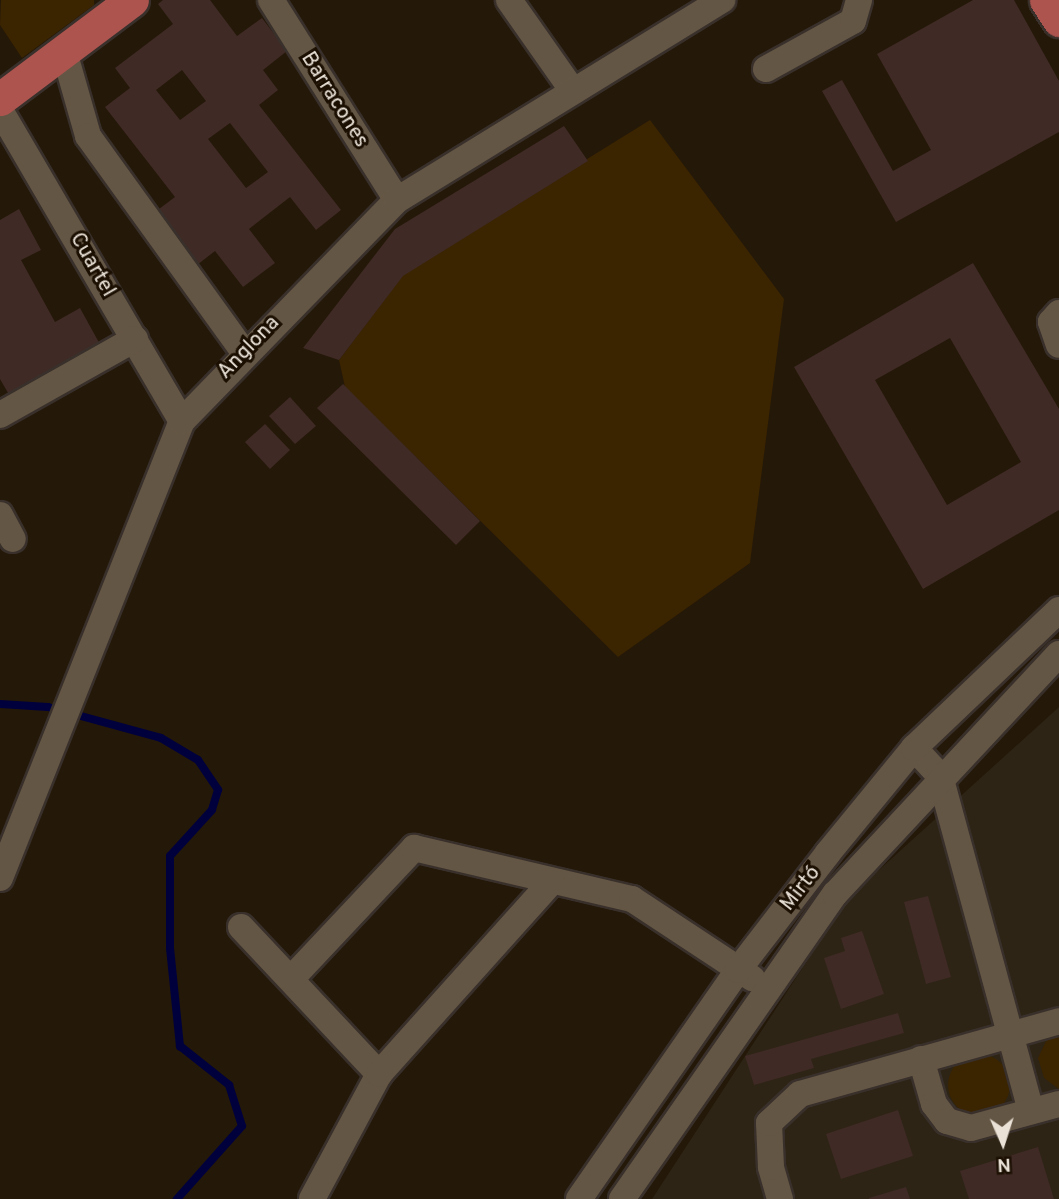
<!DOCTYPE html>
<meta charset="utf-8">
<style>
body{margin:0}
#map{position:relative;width:1059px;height:1199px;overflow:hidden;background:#241808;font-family:Overpass,sans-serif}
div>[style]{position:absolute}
.medical>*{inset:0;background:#2d2415}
.green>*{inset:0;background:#3b2400}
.round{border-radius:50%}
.stream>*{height:8px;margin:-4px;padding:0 4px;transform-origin:4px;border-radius:4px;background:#00003d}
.building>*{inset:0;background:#3f2a25}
.roads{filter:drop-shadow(2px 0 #39302b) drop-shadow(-2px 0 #39302b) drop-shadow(0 2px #39302b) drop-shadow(0 -2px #39302b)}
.minor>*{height:26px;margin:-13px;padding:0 13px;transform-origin:13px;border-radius:13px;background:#645644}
.major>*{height:33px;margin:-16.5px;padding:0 16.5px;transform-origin:16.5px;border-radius:16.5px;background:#ae544f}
span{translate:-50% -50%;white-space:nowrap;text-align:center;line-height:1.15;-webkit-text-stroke:6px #1b0f02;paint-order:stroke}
.street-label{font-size:21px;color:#eae2d7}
.north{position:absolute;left:968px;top:1108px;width:70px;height:70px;-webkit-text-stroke:5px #1b0f02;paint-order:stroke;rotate:177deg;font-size:19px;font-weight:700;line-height:28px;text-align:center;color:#eae2d7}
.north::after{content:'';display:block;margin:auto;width:24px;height:32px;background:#eae2d7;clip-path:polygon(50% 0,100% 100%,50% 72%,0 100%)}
</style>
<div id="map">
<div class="medical">
<div style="clip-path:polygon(1059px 707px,1059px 1199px,652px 1199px,848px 898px)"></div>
</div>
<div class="green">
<div style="clip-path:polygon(1px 0,94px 0,94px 5px,22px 58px,0 25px)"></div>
<div style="clip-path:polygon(650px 120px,784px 299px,750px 563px,618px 657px,345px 387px,339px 360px,405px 272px)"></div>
<div style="clip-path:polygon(1059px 1032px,1059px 1089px,1044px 1078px,1038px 1058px,1047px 1039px)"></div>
<div class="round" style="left:948px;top:1054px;width:62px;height:62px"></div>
</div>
<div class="stream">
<div style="left:0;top:704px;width:48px;rotate:3.6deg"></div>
<div style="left:48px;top:707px;width:117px;rotate:15.3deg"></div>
<div style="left:161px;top:738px;width:43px;rotate:30.7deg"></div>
<div style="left:198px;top:760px;width:36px;rotate:56deg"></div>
<div style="left:218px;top:790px;width:21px;rotate:107deg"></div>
<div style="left:212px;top:810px;width:62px;rotate:132.4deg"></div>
<div style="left:170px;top:856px;width:92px;rotate:90deg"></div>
<div style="left:170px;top:948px;width:99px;rotate:84.2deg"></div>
<div style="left:180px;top:1046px;width:63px;rotate:38.5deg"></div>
<div style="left:229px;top:1085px;width:43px;rotate:72.4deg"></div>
<div style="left:242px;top:1126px;width:98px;rotate:131.7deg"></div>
</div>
<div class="building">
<div style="clip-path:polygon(evenodd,163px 0,210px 0,237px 36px,262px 18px,287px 51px,263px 70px,278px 90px,259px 105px,341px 210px,316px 230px,290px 197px,249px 229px,275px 263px,243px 287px,215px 251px,197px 265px,155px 212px,175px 197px,105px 107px,130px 88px,115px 68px,173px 24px,158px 4px,163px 0,182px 70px,206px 101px,180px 120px,156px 90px,182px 70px,163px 0,230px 123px,268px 172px,246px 188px,208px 139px,230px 123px)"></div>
<div style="clip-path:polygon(973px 0,1014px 0,1059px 81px,1059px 132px,896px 222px,822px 91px,842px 80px,893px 171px,931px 150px,877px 54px)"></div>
<div style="clip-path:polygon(564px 126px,588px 161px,403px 276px,339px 360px,303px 348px,395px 229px)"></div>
<div style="clip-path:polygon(19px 209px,41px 250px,21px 260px,55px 322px,80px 308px,102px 348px,11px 398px,0 379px,0 220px)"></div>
<div style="clip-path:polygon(evenodd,973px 263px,1059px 409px,1059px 510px,923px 589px,794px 367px,973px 263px,950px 338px,1021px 462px,947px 505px,875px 380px,950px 338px)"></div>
<div style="clip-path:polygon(343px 384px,480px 521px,456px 545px,317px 408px)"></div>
<div style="clip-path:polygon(290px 397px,316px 426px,295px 444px,269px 416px)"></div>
<div style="clip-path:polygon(265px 424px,290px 450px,270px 469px,245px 442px)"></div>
<div style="clip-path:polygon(928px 896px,951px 977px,926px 984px,904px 902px)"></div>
<div style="clip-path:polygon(862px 931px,884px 994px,841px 1009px,824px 958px,845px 951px,841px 938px)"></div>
<div style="clip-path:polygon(898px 1013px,904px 1033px,811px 1059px,814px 1068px,754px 1085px,745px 1056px)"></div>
<div style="clip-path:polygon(898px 1110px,913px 1156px,841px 1179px,826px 1134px)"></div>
<div style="clip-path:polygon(1038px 1147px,1054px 1199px,969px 1199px,960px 1171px)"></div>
<div style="clip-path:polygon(906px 1187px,910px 1199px,869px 1199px,869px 1198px)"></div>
</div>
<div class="roads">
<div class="minor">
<div style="left:271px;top:0;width:236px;rotate:57.8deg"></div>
<div style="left:509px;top:0;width:111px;rotate:54.9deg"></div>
<div style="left:65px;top:55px;width:84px;rotate:74.1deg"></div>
<div style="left:88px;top:136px;width:266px;rotate:54.2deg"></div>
<div style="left:766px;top:69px;width:99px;rotate:-28.9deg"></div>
<div style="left:853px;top:21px;width:22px;rotate:-74deg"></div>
<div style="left:0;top:110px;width:360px;rotate:59.7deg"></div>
<div style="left:1059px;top:313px;width:12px;rotate:132deg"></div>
<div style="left:1051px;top:322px;width:24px;rotate:71deg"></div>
<div style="left:0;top:415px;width:155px;rotate:-29.4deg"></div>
<div style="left:0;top:515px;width:27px;rotate:62deg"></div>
<div style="left:914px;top:748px;width:38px;rotate:47deg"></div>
<div style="left:940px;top:776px;width:347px;rotate:74.8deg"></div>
<div style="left:0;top:878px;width:492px;rotate:-68.3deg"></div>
<div style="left:182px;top:421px;width:308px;rotate:-45.8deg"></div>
<div style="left:397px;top:200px;width:382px;rotate:-31.6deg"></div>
<div style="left:241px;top:927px;width:202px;rotate:46.8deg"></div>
<div style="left:291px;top:979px;width:180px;rotate:-46.8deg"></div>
<div style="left:414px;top:848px;width:224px;rotate:13.2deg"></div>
<div style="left:632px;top:899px;width:144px;rotate:33.4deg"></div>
<div style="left:921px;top:1059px;width:47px;rotate:73.9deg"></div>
<div style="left:934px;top:1104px;width:21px;rotate:53deg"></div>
<div style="left:947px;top:1121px;width:25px;rotate:16deg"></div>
<div style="left:971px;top:1128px;width:91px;rotate:-15.3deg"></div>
<div style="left:312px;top:1199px;width:142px;rotate:-61.8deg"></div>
<div style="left:379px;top:1074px;width:259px;rotate:-48.1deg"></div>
<div style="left:579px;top:1199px;width:279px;rotate:-55.2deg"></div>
<div style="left:738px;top:970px;width:148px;rotate:-52.4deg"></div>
<div style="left:828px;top:853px;width:136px;rotate:-50.7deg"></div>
<div style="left:914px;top:748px;width:200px;rotate:-43.6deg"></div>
<div style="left:622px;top:1199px;width:372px;rotate:-55.1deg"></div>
<div style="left:835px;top:894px;width:328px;rotate:-47deg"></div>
<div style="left:780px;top:1199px;width:33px;rotate:-106deg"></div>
<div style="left:771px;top:1167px;width:44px;rotate:-92.6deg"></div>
<div style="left:769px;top:1123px;width:42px;rotate:-43.1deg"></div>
<div style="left:800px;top:1094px;width:269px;rotate:-15.7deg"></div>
</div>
<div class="major">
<div style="left:1046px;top:0;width:24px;rotate:57deg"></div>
<div style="left:0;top:99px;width:165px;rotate:-36.9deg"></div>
</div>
</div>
<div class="street-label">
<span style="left:334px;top:100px;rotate:58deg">Barracones</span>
<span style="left:92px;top:265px;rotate:60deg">Cuartel</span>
<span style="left:249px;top:348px;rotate:-46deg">Anglona</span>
<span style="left:801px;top:889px;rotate:-52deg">Mirtó</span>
</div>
<div class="north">N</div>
</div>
